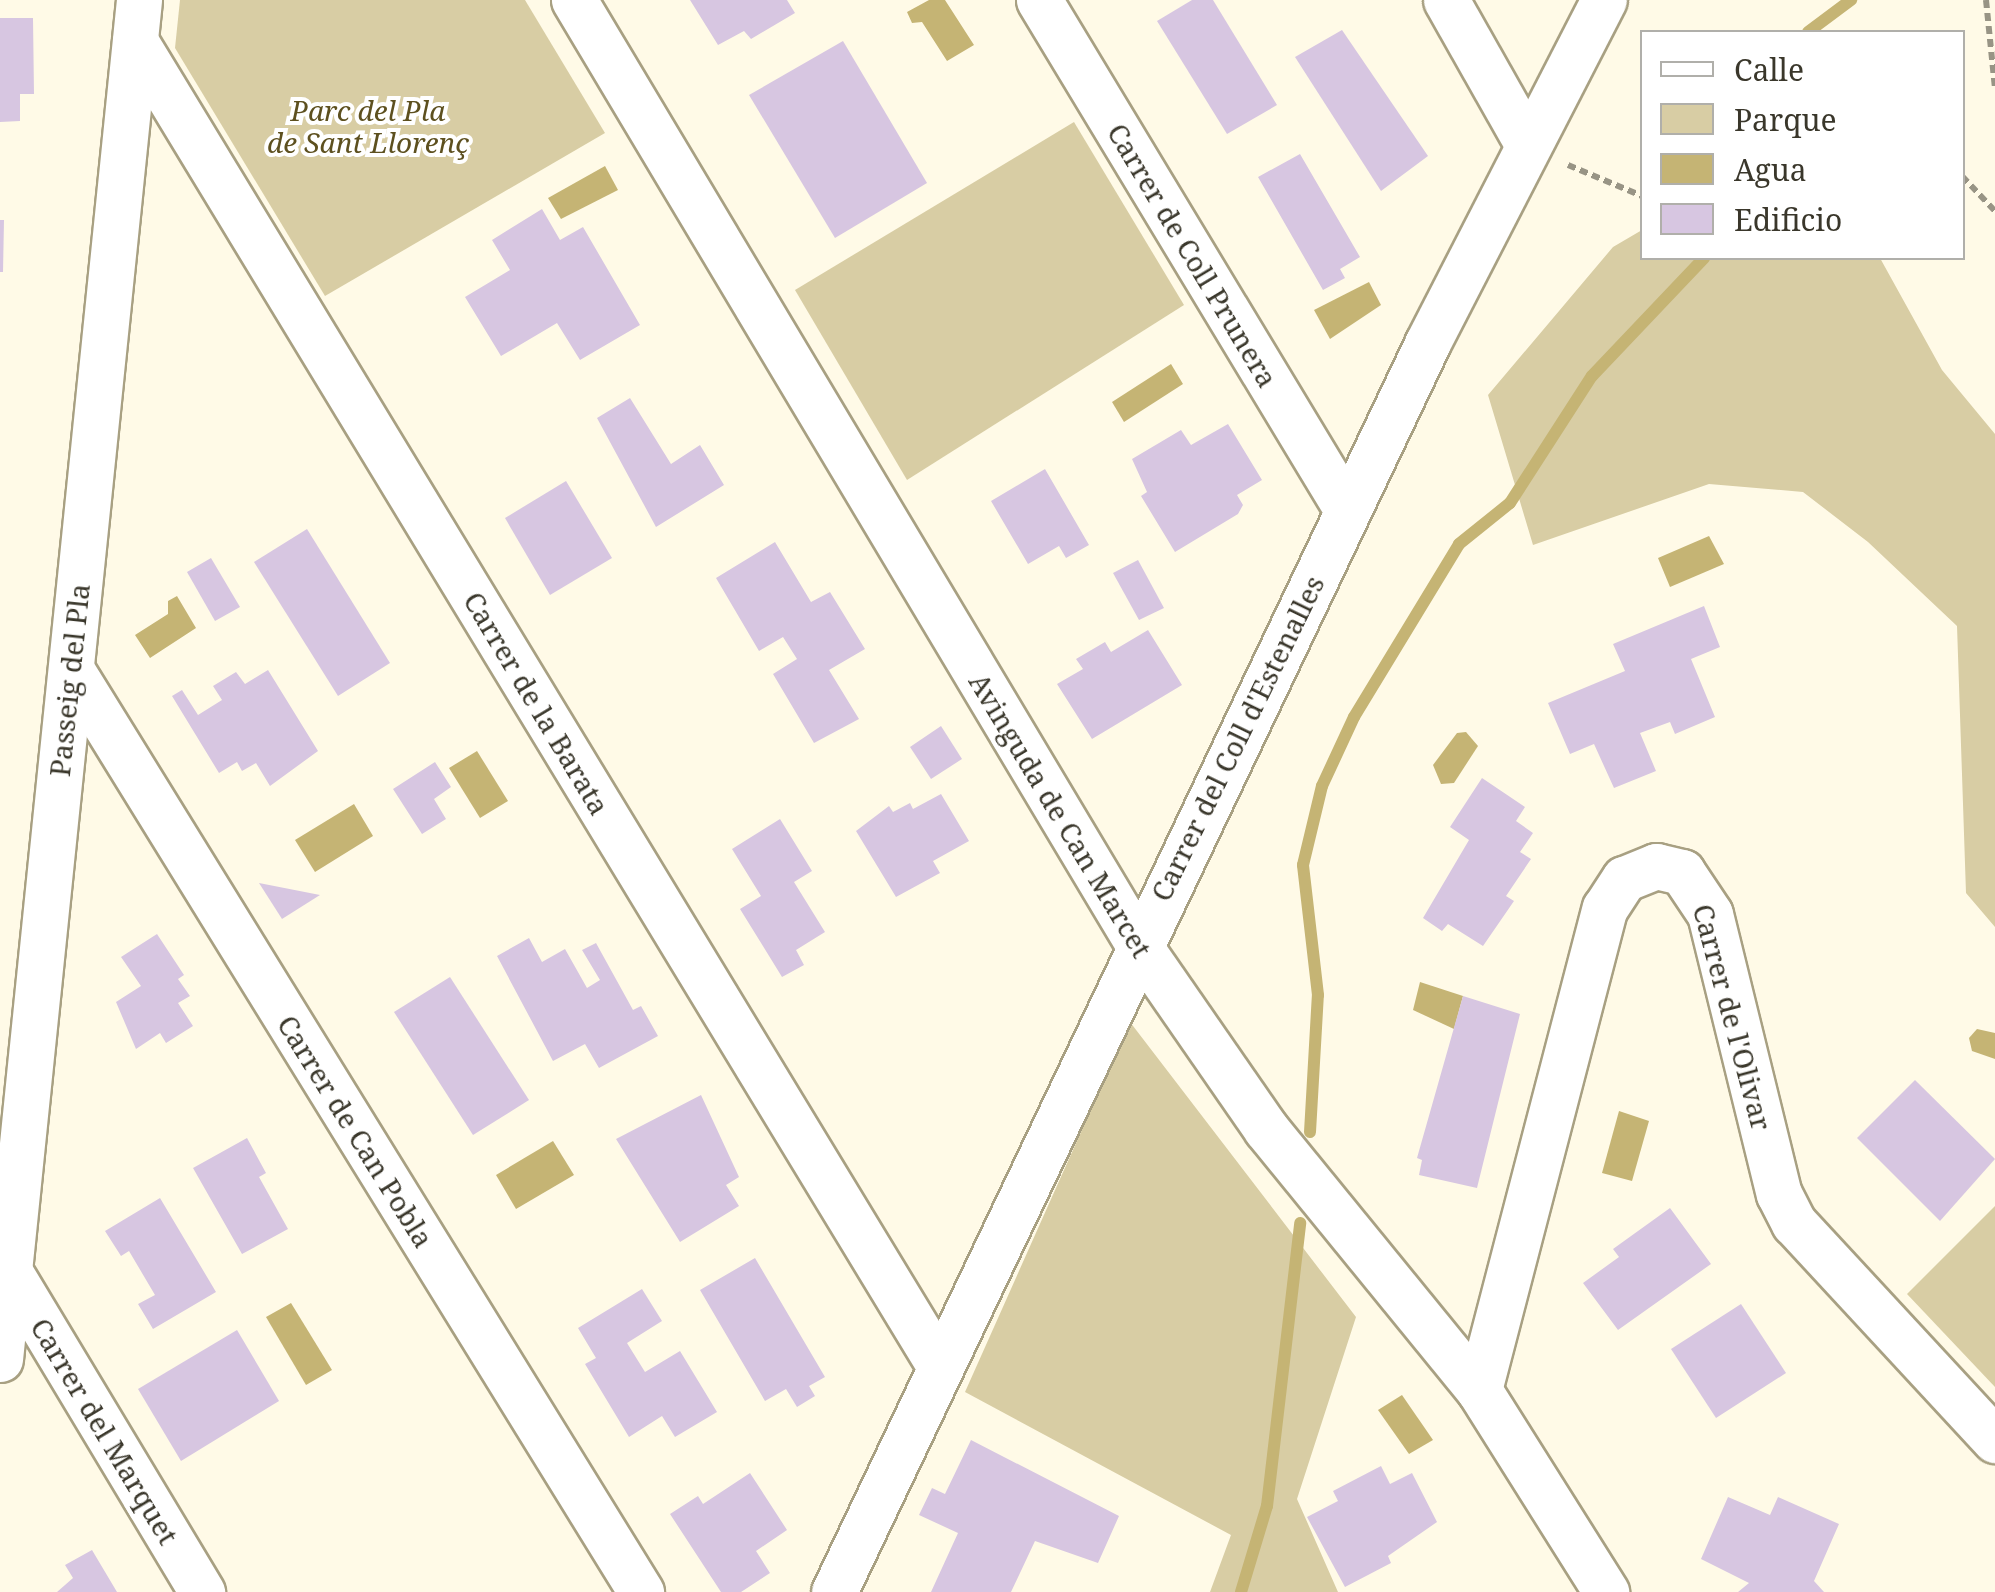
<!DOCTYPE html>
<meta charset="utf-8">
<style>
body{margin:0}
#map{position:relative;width:1995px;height:1592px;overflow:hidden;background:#fffae7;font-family:"Noto Serif",serif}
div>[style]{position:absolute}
.green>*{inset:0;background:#d8cda4}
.water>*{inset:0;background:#c5b474}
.stream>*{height:12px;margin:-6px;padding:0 6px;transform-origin:6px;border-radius:6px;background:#c5b474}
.building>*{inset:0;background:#d7c6e1}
.path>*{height:6px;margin-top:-3px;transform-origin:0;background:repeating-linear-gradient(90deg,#989485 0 8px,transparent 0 13px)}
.roads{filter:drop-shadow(2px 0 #a8a082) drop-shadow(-2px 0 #a8a082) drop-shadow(0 2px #a8a082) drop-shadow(0 -2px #a8a082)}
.minor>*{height:45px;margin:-22.5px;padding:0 22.5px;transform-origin:22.5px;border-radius:22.5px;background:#fff}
span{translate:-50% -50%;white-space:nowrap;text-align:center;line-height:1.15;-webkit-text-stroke:8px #fff;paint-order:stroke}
.park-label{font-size:28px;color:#5d501f;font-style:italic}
.street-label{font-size:28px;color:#3a372b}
.legend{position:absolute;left:1640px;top:30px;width:325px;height:230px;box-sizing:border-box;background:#fff;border:2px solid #b0afaa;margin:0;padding:12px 18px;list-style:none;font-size:30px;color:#3a372b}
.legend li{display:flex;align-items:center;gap:20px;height:50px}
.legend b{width:50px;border:2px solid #b0afaa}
</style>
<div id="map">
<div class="green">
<div style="clip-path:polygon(180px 0,525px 0,605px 133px,325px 296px,175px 48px)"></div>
<div style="clip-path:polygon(1074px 122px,1184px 305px,907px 480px,795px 290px)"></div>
<div style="clip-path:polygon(1642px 230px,1642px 258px,1880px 258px,1942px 370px,1995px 434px,1995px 927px,1966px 893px,1957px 626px,1868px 542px,1803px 492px,1709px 484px,1533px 545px,1488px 395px,1613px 247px)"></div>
<div style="clip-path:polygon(1130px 1022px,1356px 1317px,1297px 1499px,1338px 1592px,1210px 1592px,1231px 1535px,965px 1392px)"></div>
<div style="clip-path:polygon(1995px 1206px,1995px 1387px,1907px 1294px)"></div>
</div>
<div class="water">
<div style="clip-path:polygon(929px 0,945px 0,974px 45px,947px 61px,922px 22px,912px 23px,907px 12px)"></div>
<div style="clip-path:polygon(605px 166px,618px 190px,561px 219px,548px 198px)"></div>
<div style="clip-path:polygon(1369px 282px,1381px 305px,1330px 339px,1314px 310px)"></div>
<div style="clip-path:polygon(1171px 364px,1183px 384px,1124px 422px,1112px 402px)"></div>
<div style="clip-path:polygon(1709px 536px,1724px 564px,1670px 587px,1658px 558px)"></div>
<div style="clip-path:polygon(177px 596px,196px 628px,150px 658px,135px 635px,168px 614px,168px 601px)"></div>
<div style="clip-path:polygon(1466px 732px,1478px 746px,1454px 783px,1441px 784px,1433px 765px,1457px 733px)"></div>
<div style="clip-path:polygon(477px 751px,508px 801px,480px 818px,449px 768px)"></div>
<div style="clip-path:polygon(354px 804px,373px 836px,315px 872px,295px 840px)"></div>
<div style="clip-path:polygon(1420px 982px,1463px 996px,1454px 1029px,1413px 1010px)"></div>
<div style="clip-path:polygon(1977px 1029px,1995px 1033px,1995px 1059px,1972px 1051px,1969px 1038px)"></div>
<div style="clip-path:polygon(1619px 1111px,1649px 1121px,1632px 1181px,1602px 1173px)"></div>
<div style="clip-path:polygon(553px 1141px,574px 1175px,516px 1209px,496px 1175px)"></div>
<div style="clip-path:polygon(291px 1303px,332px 1370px,306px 1385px,266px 1317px)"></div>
<div style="clip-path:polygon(1402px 1395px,1433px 1440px,1409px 1454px,1378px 1410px)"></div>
</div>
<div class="stream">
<div style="left:1808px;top:32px;width:54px;rotate:-36.7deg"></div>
<div style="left:1310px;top:1132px;width:137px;rotate:-86.7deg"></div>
<div style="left:1318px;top:995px;width:131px;rotate:-96.6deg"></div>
<div style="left:1303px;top:865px;width:81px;rotate:-76.5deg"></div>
<div style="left:1322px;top:786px;width:76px;rotate:-65.1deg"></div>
<div style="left:1354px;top:717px;width:202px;rotate:-58.7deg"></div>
<div style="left:1459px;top:544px;width:65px;rotate:-38.8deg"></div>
<div style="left:1510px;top:503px;width:151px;rotate:-57.2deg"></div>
<div style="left:1592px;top:376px;width:163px;rotate:-46.5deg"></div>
<div style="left:1241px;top:1592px;width:90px;rotate:-73.2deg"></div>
<div style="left:1267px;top:1506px;width:285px;rotate:-83.3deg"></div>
</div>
<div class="building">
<div style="clip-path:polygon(690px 0,787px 0,795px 13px,751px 39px,744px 31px,718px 45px)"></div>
<div style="clip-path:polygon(1192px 0,1213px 0,1277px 105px,1227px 134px,1157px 21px)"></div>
<div style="clip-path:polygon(0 18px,33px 18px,34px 94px,20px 94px,20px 121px,0 122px)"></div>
<div style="clip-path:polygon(1342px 30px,1428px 156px,1381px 191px,1295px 57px)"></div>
<div style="clip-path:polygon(843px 41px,927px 183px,835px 238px,749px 95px)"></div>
<div style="clip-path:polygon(1300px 154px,1360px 257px,1340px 269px,1345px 278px,1323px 290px,1258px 177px)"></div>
<div style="clip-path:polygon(542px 209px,560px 240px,583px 227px,640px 325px,580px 360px,557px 323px,501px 356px,465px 297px,510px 270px,492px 240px)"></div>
<div style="clip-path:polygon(0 220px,4px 220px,3px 272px,0 272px)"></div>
<div style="clip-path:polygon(630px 398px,671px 464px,700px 445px,724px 485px,656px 527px,597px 418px)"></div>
<div style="clip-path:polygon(1228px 424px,1262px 480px,1237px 495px,1243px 505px,1238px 514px,1175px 552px,1141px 496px,1147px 492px,1132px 459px,1181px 430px,1191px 445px)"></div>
<div style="clip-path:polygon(1045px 469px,1089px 545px,1066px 558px,1059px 546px,1028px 564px,991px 501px)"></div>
<div style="clip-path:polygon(566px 481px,612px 558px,550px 595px,505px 518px)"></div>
<div style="clip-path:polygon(307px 529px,390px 663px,338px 696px,254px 562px)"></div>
<div style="clip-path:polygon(775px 542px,811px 602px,830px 592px,865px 649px,829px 670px,859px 719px,814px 743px,773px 674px,797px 659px,783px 637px,759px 651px,716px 578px)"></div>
<div style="clip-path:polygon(211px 558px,240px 607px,215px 621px,187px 572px)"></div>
<div style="clip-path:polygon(1138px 560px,1164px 608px,1139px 620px,1113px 573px)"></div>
<div style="clip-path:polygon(1704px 606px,1720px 647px,1691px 659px,1715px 717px,1675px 734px,1670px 722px,1640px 733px,1656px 771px,1614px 788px,1594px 744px,1570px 754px,1548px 703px,1625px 671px,1613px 644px)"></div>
<div style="clip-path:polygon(1148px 630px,1182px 685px,1092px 739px,1057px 684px,1083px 669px,1076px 659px,1105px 642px,1111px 652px)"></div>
<div style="clip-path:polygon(268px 670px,318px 751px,270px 786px,256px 763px,242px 771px,237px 762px,219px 773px,172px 696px,182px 690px,198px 715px,222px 700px,213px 686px,236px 672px,245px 684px)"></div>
<div style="clip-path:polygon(941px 726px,962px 759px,931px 779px,910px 747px)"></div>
<div style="clip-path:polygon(435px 762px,451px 787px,434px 799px,446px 819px,422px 834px,393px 789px)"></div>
<div style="clip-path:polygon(1482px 778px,1525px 807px,1516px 821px,1533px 833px,1520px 852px,1531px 859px,1506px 896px,1514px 901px,1483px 946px,1448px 924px,1442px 931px,1423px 918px,1469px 840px,1450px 827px)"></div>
<div style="clip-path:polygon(941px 794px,969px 841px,933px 861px,940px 873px,896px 897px,856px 831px,889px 806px,893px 812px,910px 803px,913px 809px)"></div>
<div style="clip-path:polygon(780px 819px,812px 871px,794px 882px,825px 932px,796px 950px,804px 965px,782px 977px,740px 909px,761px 896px,732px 849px)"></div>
<div style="clip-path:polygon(259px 883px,320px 895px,282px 919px)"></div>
<div style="clip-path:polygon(157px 934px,184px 975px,178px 979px,190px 996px,178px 1003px,193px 1026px,166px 1043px,160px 1033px,136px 1049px,116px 1002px,141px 986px,121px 957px)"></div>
<div style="clip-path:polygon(529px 938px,542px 962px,565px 949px,587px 988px,600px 980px,582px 950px,596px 943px,633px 1010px,641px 1006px,658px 1036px,599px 1068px,585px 1044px,553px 1061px,497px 956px)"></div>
<div style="clip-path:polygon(450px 977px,529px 1100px,473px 1135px,394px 1012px)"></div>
<div style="clip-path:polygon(1463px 996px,1520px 1014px,1477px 1188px,1419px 1175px,1422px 1160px,1417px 1158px)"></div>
<div style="clip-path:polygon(1915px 1080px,1995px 1159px,1940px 1221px,1857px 1138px)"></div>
<div style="clip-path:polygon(701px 1095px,739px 1177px,726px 1185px,739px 1206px,680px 1242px,616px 1139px)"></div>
<div style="clip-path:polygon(247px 1138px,266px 1173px,259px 1177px,288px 1229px,242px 1254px,193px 1168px)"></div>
<div style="clip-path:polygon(160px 1198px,216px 1292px,153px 1329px,138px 1304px,155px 1295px,129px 1251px,121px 1256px,105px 1231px)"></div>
<div style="clip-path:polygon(1670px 1208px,1711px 1264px,1618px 1330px,1583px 1283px,1619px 1257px,1613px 1249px)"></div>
<div style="clip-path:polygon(755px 1258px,825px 1377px,809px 1386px,815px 1396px,797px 1407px,786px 1389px,765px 1401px,700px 1290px)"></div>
<div style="clip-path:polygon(642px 1289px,662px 1321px,627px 1343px,645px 1372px,680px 1351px,717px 1412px,675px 1437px,662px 1416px,629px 1437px,585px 1364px,596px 1358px,578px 1328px)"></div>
<div style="clip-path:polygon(1741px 1304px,1786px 1373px,1716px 1418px,1671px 1349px)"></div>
<div style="clip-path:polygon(237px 1330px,279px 1401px,181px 1461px,138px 1389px)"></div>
<div style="clip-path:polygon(971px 1440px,1119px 1516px,1098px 1563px,1035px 1541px,1011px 1592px,931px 1592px,958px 1533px,919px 1515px,932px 1488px,945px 1494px)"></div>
<div style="clip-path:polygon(1381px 1466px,1390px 1484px,1412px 1473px,1437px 1522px,1388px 1556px,1391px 1563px,1345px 1587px,1307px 1517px,1338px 1501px,1333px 1491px)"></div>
<div style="clip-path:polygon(750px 1473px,787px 1530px,756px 1551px,770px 1573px,741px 1592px,721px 1592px,670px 1514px,698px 1496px,703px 1504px)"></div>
<div style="clip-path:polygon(1728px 1497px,1770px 1515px,1778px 1497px,1839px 1524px,1814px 1581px,1824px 1592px,1738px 1592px,1749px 1583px,1701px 1559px)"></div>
<div style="clip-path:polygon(92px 1550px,117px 1592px,57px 1592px,73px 1578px,65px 1565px)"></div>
</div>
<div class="path">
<div style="left:1986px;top:0;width:88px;rotate:84.2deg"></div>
<div style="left:1568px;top:165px;width:80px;rotate:22.7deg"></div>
<div style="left:1962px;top:176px;width:48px;rotate:46.7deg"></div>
</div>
<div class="roads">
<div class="minor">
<div style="left:574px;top:0;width:1100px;rotate:59.14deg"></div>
<div style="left:1138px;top:944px;width:225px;rotate:55.3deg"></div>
<div style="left:1266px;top:1129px;width:337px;rotate:50.8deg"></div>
<div style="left:1479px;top:1390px;width:239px;rotate:57.8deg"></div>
<div style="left:1039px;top:0;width:596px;rotate:58.87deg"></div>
<div style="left:1446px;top:0;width:164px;rotate:60.5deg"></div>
<div style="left:135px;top:41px;width:1549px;rotate:58.73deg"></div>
<div style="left:71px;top:669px;width:1085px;rotate:58.3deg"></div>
<div style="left:5px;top:1264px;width:383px;rotate:59deg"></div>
<div style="left:0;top:1359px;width:1366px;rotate:-84.16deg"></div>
<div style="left:1479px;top:1390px;width:498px;rotate:-75.4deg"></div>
<div style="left:1605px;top:908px;width:35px;rotate:-57deg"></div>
<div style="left:1624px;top:879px;width:35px;rotate:-22deg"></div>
<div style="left:1656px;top:866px;width:27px;rotate:13deg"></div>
<div style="left:1682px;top:872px;width:50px;rotate:56.3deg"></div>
<div style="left:1710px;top:914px;width:288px;rotate:76.2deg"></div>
<div style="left:1779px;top:1194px;width:33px;rotate:63deg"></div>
<div style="left:1794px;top:1223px;width:296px;rotate:47.2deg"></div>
<div style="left:834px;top:1592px;width:1382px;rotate:-64.58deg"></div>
<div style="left:1427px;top:344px;width:387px;rotate:-62.8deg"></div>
</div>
</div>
<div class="park-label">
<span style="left:368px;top:126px">Parc del Pla<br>de Sant Llorenç</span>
</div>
<div class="street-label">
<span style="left:1193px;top:255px;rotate:59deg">Carrer de Coll Prunera</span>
<span style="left:69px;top:680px;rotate:-84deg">Passeig del Pla</span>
<span style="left:537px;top:703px;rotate:59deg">Carrer de la Barata</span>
<span style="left:1237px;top:738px;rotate:-64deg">Carrer del Coll d'Estenalles</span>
<span style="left:1061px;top:815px;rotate:59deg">Avinguda de Can Marcet</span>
<span style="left:1733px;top:1017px;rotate:75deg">Carrer de l'Olivar</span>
<span style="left:356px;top:1131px;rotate:58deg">Carrer de Can Pobla</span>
<span style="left:105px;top:1431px;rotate:59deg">Carrer del Marquet</span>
</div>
<ul class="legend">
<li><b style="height:12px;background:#fff"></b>Calle</li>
<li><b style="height:28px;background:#d8cda4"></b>Parque</li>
<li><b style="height:28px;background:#c5b474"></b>Agua</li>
<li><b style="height:28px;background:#d7c6e1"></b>Edificio</li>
</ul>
</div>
